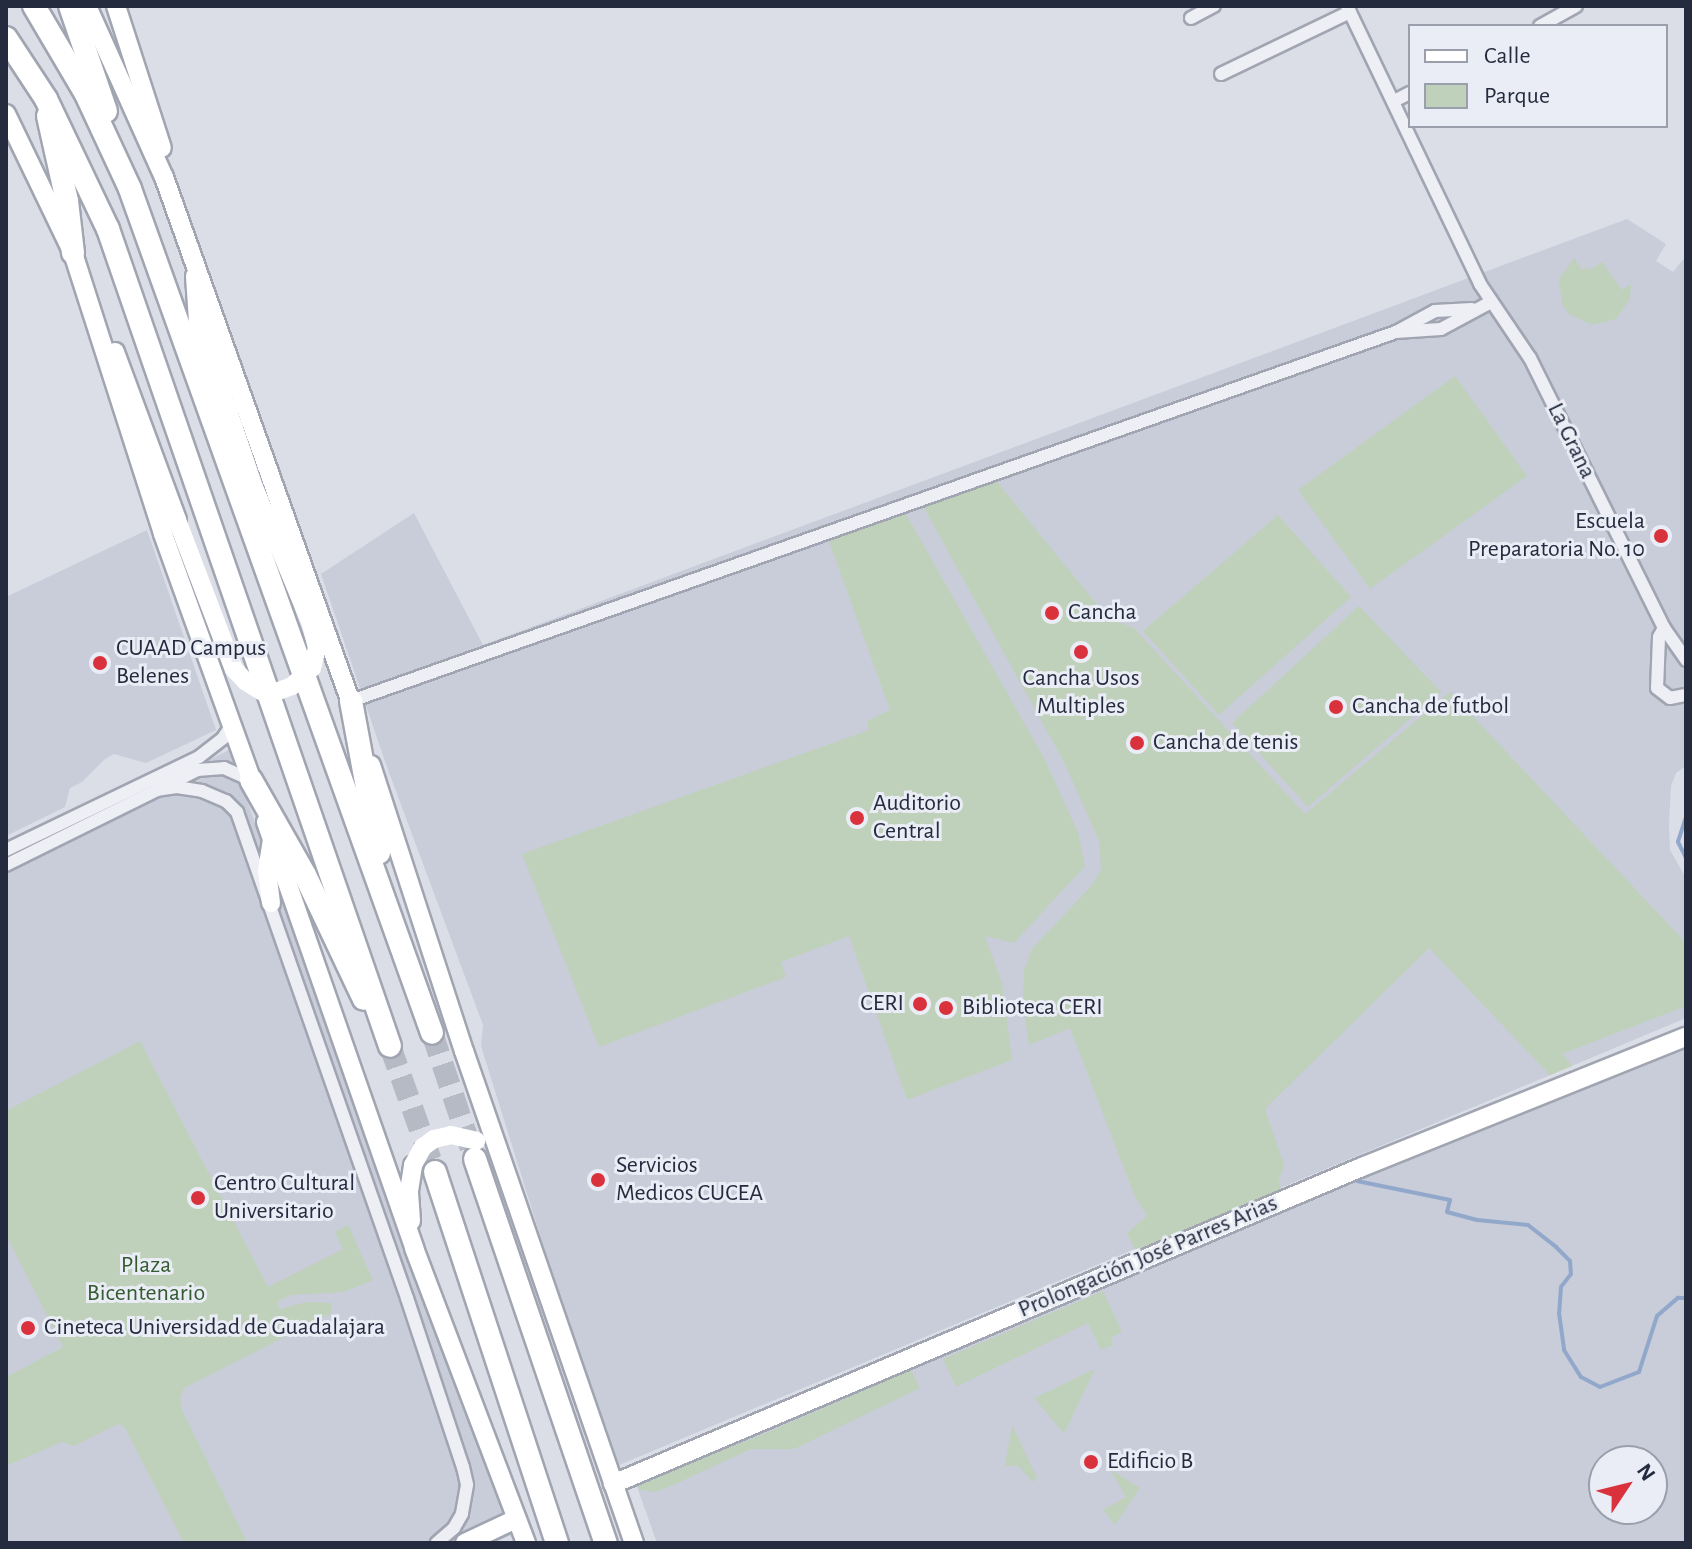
<!DOCTYPE html>
<meta charset="utf-8">
<style>
body{margin:0}
#map{position:relative;width:1692px;height:1549px;overflow:hidden;background:#dbdee7;font-family:"Alegreya Sans",sans-serif}
div>[style]{position:absolute}
.built>*{inset:0;background:#c8cdd9}
.green>*{inset:0;background:#bfd1bb}
.stream>*{height:4px;margin:-2px;padding:0 2px;transform-origin:2px;border-radius:2px;background:#92a8cb}
.highway-tunnel>*{height:22px;margin-top:-11px;transform-origin:0;background:repeating-linear-gradient(90deg,#b6bac5 0 22px,transparent 0 33px)}
.roads{filter:drop-shadow(2px 0 #a0a5b1) drop-shadow(-2px 0 #a0a5b1) drop-shadow(0 2px #a0a5b1) drop-shadow(0 -2px #a0a5b1)}
.street>*{height:12px;margin:-6px;padding:0 6px;transform-origin:6px;border-radius:6px;background:#eeeff5}
.secondary>*{height:18px;margin:-9px;padding:0 9px;transform-origin:9px;border-radius:9px;background:#fff}
.highway>*{height:22px;margin:-11px;padding:0 11px;transform-origin:11px;border-radius:11px;background:#fff}
.secondary-bridge>*{height:18px;margin:-9px;padding:0 9px;transform-origin:9px;border-radius:9px;background:#fff}
.dots>*{width:22px;height:22px;translate:-50% -50%;box-sizing:border-box;border:4px solid #eaedf5;border-radius:50%}
span{translate:-50% -50%;white-space:nowrap;text-align:center;line-height:1.15;-webkit-text-stroke:6px #eaedf5;paint-order:stroke}
.street-label{font-size:24px;color:#242b3e}
.poi-label{font-size:24px;color:#242b3e}
.right{translate:-100% -50%;text-align:right}
.left{translate:0 -50%;text-align:left}
.park-label{font-size:24px;color:#345b30}
.frame{position:absolute;inset:0;border:8px solid #242b3e;pointer-events:none}
.legend{position:absolute;left:1408px;top:24px;width:260px;height:104px;box-sizing:border-box;background:#eaedf5;border:2px solid #9b9fac;margin:0;padding:10px 14px;list-style:none;font-size:24px;color:#242b3e}
.legend li{display:flex;align-items:center;gap:16px;height:40px}
.legend b{width:40px;border:2px solid #9b9fac}
.north{position:absolute;left:1588px;top:1445px;width:80px;height:80px;box-sizing:border-box;background:#eaedf5;border:2px solid #9b9fac;border-radius:50%;rotate:55deg;font-size:22px;font-weight:700;line-height:32px;text-align:center;color:#242b3e}
.north::after{content:'';display:block;margin:auto;width:28px;height:36px;background:#d9323d;clip-path:polygon(50% 0,100% 100%,50% 72%,0 100%)}
</style>
<div id="map">
<div class="built">
<div style="clip-path:polygon(1627px 219px,1666px 244px,1656px 261px,1673px 272px,1686px 256px,1686px 766px,1676px 773px,1671px 786px,1669px 826px,1670px 850px,1686px 878px,1686px 1018px,612px 1468px,607px 1428px,597px 1410px,559px 1296px,481px 1046px,483px 1025px,387px 767px,321px 574px,414px 513px,483px 645px)"></div>
<div style="clip-path:polygon(147px 530px,216px 730px,146px 763px,114px 754px,105px 759px,82px 782px,70px 788px,65px 807px,6px 836px,6px 597px)"></div>
<div style="clip-path:polygon(229px 750px,511px 1535px,493px 1543px,6px 1543px,6px 860px)"></div>
<div style="clip-path:polygon(evenodd,1686px 1041px,1686px 1543px,657px 1543px,636px 1484px,1316px 1197px,1452px 1135px,1686px 1041px,1604px 1461px,1652px 1461px,1652px 1509px,1604px 1509px,1604px 1461px)"></div>
</div>
<div class="green">
<div style="clip-path:polygon(1574px 258px,1582px 270px,1587px 267px,1590px 270px,1602px 262px,1622px 290px,1631px 284px,1630px 299px,1616px 319px,1592px 325px,1569px 314px,1562px 304px,1559px 279px)"></div>
<div style="clip-path:polygon(1455px 376px,1527px 476px,1370px 589px,1298px 490px)"></div>
<div style="clip-path:polygon(993px 477px,1108px 618px,1134px 628px,1305px 814px,1450px 692px,1686px 943px,1686px 1006px,1562px 1054px,1572px 1066px,1550px 1075px,1429px 948px,1265px 1109px,1284px 1165px,1279px 1179px,1281px 1193px,1137px 1254px,1127px 1233px,1147px 1216px,1135px 1197px,1070px 1028px,1029px 1045px,1023px 1005px,1024px 970px,1032px 949px,1093px 884px,1101px 869px,1099px 841px,1064px 762px,923px 506px)"></div>
<div style="clip-path:polygon(903px 509px,1044px 758px,1078px 832px,1085px 866px,1014px 943px,985px 936px,1002px 983px,1012px 1060px,907px 1100px,849px 936px,781px 962px,786px 977px,599px 1047px,522px 854px,869px 730px,867px 721px,890px 710px,827px 536px)"></div>
<div style="clip-path:polygon(1278px 515px,1351px 597px,1219px 715px,1143px 631px)"></div>
<div style="clip-path:polygon(1359px 606px,1441px 692px,1308px 807px,1232px 723px)"></div>
<div style="clip-path:polygon(140px 1041px,268px 1287px,343px 1249px,335px 1232px,348px 1225px,373px 1280px,344px 1292px,291px 1295px,277px 1302px,280px 1309px,306px 1302px,331px 1303px,332px 1313px,184px 1388px,180px 1398px,182px 1410px,246px 1540px,241px 1543px,184px 1543px,125px 1428px,118px 1424px,74px 1446px,62px 1442px,6px 1466px,6px 1377px,63px 1347px,6px 1235px,6px 1111px)"></div>
<div style="clip-path:polygon(1103px 1291px,1122px 1332px,1111px 1338px,1113px 1345px,1101px 1350px,1088px 1323px,956px 1387px,943px 1359px)"></div>
<div style="clip-path:polygon(1095px 1369px,1064px 1434px,1034px 1398px)"></div>
<div style="clip-path:polygon(911px 1370px,920px 1388px,794px 1449px,751px 1449px,671px 1486px,655px 1492px,640px 1490px,637px 1484px,759px 1436px)"></div>
<div style="clip-path:polygon(1012px 1425px,1037px 1478px,1033px 1482px,1018px 1466px,1005px 1466px)"></div>
<div style="clip-path:polygon(1110px 1469px,1140px 1488px,1115px 1525px,1103px 1510px,1126px 1497px)"></div>
</div>
<div class="stream">
<div style="left:1686px;top:817px;width:26px;rotate:108deg"></div>
<div style="left:1678px;top:842px;width:18px;rotate:63deg"></div>
<div style="left:1357px;top:1181px;width:95px;rotate:11.5deg"></div>
<div style="left:1450px;top:1200px;width:12px;rotate:104deg"></div>
<div style="left:1447px;top:1212px;width:31px;rotate:15deg"></div>
<div style="left:1477px;top:1220px;width:51px;rotate:5.6deg"></div>
<div style="left:1528px;top:1225px;width:36px;rotate:38deg"></div>
<div style="left:1556px;top:1247px;width:20px;rotate:45deg"></div>
<div style="left:1570px;top:1261px;width:13px;rotate:86deg"></div>
<div style="left:1571px;top:1274px;width:16px;rotate:128deg"></div>
<div style="left:1561px;top:1287px;width:26px;rotate:94deg"></div>
<div style="left:1559px;top:1313px;width:37px;rotate:82deg"></div>
<div style="left:1564px;top:1350px;width:32px;rotate:58deg"></div>
<div style="left:1581px;top:1377px;width:21px;rotate:28deg"></div>
<div style="left:1600px;top:1387px;width:42px;rotate:-21deg"></div>
<div style="left:1639px;top:1372px;width:59px;rotate:-72.2deg"></div>
<div style="left:1657px;top:1316px;width:28px;rotate:-41deg"></div>
<div style="left:1678px;top:1298px;width:8px"></div>
</div>
<div class="highway-tunnel">
<div style="left:432px;top:1033px;width:132px;rotate:71.4deg"></div>
<div style="left:390px;top:1046px;width:134px;rotate:70.3deg"></div>
</div>
<div class="roads">
<div class="street">
<div style="left:1347px;top:6px;width:308px;rotate:64.4deg"></div>
<div style="left:1480px;top:284px;width:89px;rotate:56deg"></div>
<div style="left:1530px;top:358px;width:301px;rotate:63.6deg"></div>
<div style="left:1664px;top:628px;width:39px;rotate:55deg"></div>
<div style="left:1191px;top:18px;width:26px;rotate:-28deg"></div>
<div style="left:1540px;top:26px;width:41px;rotate:-29.1deg"></div>
<div style="left:1221px;top:74px;width:143px;rotate:-25.7deg"></div>
<div style="left:1394px;top:101px;width:18px;rotate:-27deg"></div>
<div style="left:1396px;top:332px;width:45px;rotate:-3.8deg"></div>
<div style="left:1441px;top:329px;width:57px;rotate:-28.4deg"></div>
<div style="left:1664px;top:628px;width:10px;rotate:119deg"></div>
<div style="left:1659px;top:637px;width:51px;rotate:92.2deg"></div>
<div style="left:1657px;top:688px;width:16px;rotate:38deg"></div>
<div style="left:1670px;top:698px;width:16px;rotate:-11deg"></div>
<div style="left:351px;top:701px;width:1108px;rotate:-19.45deg"></div>
<div style="left:1396px;top:332px;width:44px;rotate:-28.3deg"></div>
<div style="left:1435px;top:311px;width:37px;rotate:-3deg"></div>
<div style="left:156px;top:790px;width:21px;rotate:-8deg"></div>
<div style="left:177px;top:787px;width:25px;rotate:9deg"></div>
<div style="left:202px;top:791px;width:26px;rotate:23deg"></div>
<div style="left:226px;top:801px;width:16px;rotate:45deg"></div>
<div style="left:237px;top:812px;width:515px;rotate:70.72deg"></div>
<div style="left:407px;top:1298px;width:178px;rotate:71.7deg"></div>
<div style="left:463px;top:1467px;width:18px;rotate:77deg"></div>
<div style="left:467px;top:1485px;width:29px;rotate:100deg"></div>
<div style="left:462px;top:1514px;width:16px;rotate:120deg"></div>
<div style="left:454px;top:1528px;width:23px;rotate:139deg"></div>
<div style="left:6px;top:850px;width:214px;rotate:-25.7deg"></div>
<div style="left:199px;top:757px;width:31px;rotate:-38deg"></div>
<div style="left:223px;top:738px;width:14px;rotate:-56deg"></div>
<div style="left:6px;top:865px;width:213px;rotate:-26.4deg"></div>
<div style="left:197px;top:770px;width:27px;rotate:-4deg"></div>
<div style="left:224px;top:768px;width:30px;rotate:24deg"></div>
</div>
<div class="secondary">
<div style="left:87px;top:6px;width:188px;rotate:65.8deg"></div>
<div style="left:164px;top:177px;width:570px;rotate:70.42deg"></div>
<div style="left:116px;top:6px;width:149px;rotate:72.1deg"></div>
<div style="left:6px;top:114px;width:154px;rotate:64.3deg"></div>
<div style="left:73px;top:253px;width:295px;rotate:72.2deg"></div>
<div style="left:163px;top:534px;width:272px;rotate:70.2deg"></div>
<div style="left:195px;top:276px;width:45px;rotate:86.2deg"></div>
<div style="left:198px;top:321px;width:175px;rotate:71.4deg"></div>
<div style="left:115px;top:352px;width:179px;rotate:69.7deg"></div>
<div style="left:371px;top:765px;width:301px;rotate:72deg"></div>
<div style="left:464px;top:1051px;width:521px;rotate:70.94deg"></div>
<div style="left:266px;top:822px;width:451px;rotate:70.8deg"></div>
<div style="left:414px;top:1248px;width:316px;rotate:69.2deg"></div>
<div style="left:271px;top:903px;width:32px;rotate:-97deg"></div>
<div style="left:267px;top:871px;width:30px;rotate:-81deg"></div>
<div style="left:411px;top:1221px;width:30px;rotate:-94deg"></div>
<div style="left:409px;top:1191px;width:26px;rotate:-81deg"></div>
<div style="left:613px;top:1484px;width:813px;rotate:-22.94deg"></div>
<div style="left:1362px;top:1167px;width:349px;rotate:-21.9deg"></div>
<div style="left:465px;top:1543px;width:56px;rotate:-25.2deg"></div>
</div>
<div class="highway">
<div style="left:34px;top:6px;width:102px;rotate:59.4deg"></div>
<div style="left:86px;top:94px;width:105px;rotate:65.1deg"></div>
<div style="left:130px;top:189px;width:896px;rotate:70.31deg"></div>
<div style="left:70px;top:6px;width:111px;rotate:71.1deg"></div>
<div style="left:6px;top:38px;width:73px;rotate:56.7deg"></div>
<div style="left:46px;top:99px;width:144px;rotate:64.5deg"></div>
<div style="left:108px;top:229px;width:864px;rotate:70.96deg"></div>
<div style="left:48px;top:116px;width:87px;rotate:77.4deg"></div>
<div style="left:67px;top:201px;width:52px;rotate:83.4deg"></div>
<div style="left:351px;top:701px;width:154px;rotate:79.5deg"></div>
<div style="left:251px;top:780px;width:109px;rotate:60.4deg"></div>
<div style="left:305px;top:875px;width:137px;rotate:64.6deg"></div>
<div style="left:475px;top:1159px;width:406px;rotate:71.2deg"></div>
<div style="left:435px;top:1172px;width:391px;rotate:71.8deg"></div>
</div>
</div>
<div class="secondary-bridge">
<div style="left:177px;top:520px;width:160px;rotate:69.1deg"></div>
<div style="left:234px;top:669px;width:16px;rotate:47deg"></div>
<div style="left:245px;top:681px;width:19px;rotate:32deg"></div>
<div style="left:261px;top:691px;width:12px;rotate:9deg"></div>
<div style="left:273px;top:693px;width:20px;rotate:-20deg"></div>
<div style="left:292px;top:686px;width:27px;rotate:-42deg"></div>
<div style="left:312px;top:668px;width:21px;rotate:-76deg"></div>
<div style="left:317px;top:648px;width:25px;rotate:-104deg"></div>
<div style="left:311px;top:624px;width:148px;rotate:-112.6deg"></div>
<div style="left:413px;top:1165px;width:21px;rotate:-61deg"></div>
<div style="left:423px;top:1147px;width:14px;rotate:-36deg"></div>
<div style="left:434px;top:1139px;width:17px;rotate:-13deg"></div>
<div style="left:451px;top:1135px;width:26px;rotate:13deg"></div>
</div>
<div class="dots">
<div style="left:1661px;top:536px;background:#d9323d"></div>
<div style="left:1052px;top:613px;background:#d9323d"></div>
<div style="left:1081px;top:652px;background:#d9323d"></div>
<div style="left:100px;top:663px;background:#d9323d"></div>
<div style="left:1336px;top:707px;background:#d9323d"></div>
<div style="left:1137px;top:743px;background:#d9323d"></div>
<div style="left:857px;top:818px;background:#d9323d"></div>
<div style="left:920px;top:1004px;background:#d9323d"></div>
<div style="left:946px;top:1008px;background:#d9323d"></div>
<div style="left:598px;top:1180px;background:#d9323d"></div>
<div style="left:198px;top:1198px;background:#d9323d"></div>
<div style="left:28px;top:1328px;background:#d9323d"></div>
<div style="left:1091px;top:1462px;background:#d9323d"></div>
</div>
<div class="street-label">
<span style="left:1571px;top:441px;rotate:64deg">La Grana</span>
<span style="left:1148px;top:1257px;rotate:-23deg">Prolongación José Parres Arias</span>
</div>
<div class="poi-label">
<span class="right" style="left:1645px;top:536px">Escuela<br>Preparatoria No. 10</span>
<span class="left" style="left:1068px;top:613px">Cancha</span>
<span class="left" style="left:116px;top:663px">CUAAD Campus<br>Belenes</span>
<span style="left:1081px;top:693px">Cancha Usos<br>Multiples</span>
<span class="left" style="left:1352px;top:707px">Cancha de futbol</span>
<span class="left" style="left:1153px;top:743px">Cancha de tenis</span>
<span class="left" style="left:873px;top:818px">Auditorio<br>Central</span>
<span class="right" style="left:904px;top:1004px">CERI</span>
<span class="left" style="left:962px;top:1008px">Biblioteca CERI</span>
<span class="left" style="left:616px;top:1180px">Servicios<br>Medicos CUCEA</span>
<span class="left" style="left:214px;top:1198px">Centro Cultural<br>Universitario</span>
<span class="left" style="left:44px;top:1328px">Cineteca Universidad de Guadalajara</span>
<span class="left" style="left:1107px;top:1462px">Edificio B</span>
</div>
<div class="park-label">
<span style="left:146px;top:1280px">Plaza<br>Bicentenario</span>
</div>
<div class="frame"></div>
<ul class="legend">
<li><b style="height:10px;background:#fff"></b>Calle</li>
<li><b style="height:22px;background:#bfd1bb"></b>Parque</li>
</ul>
<div class="north">N</div>
</div>
